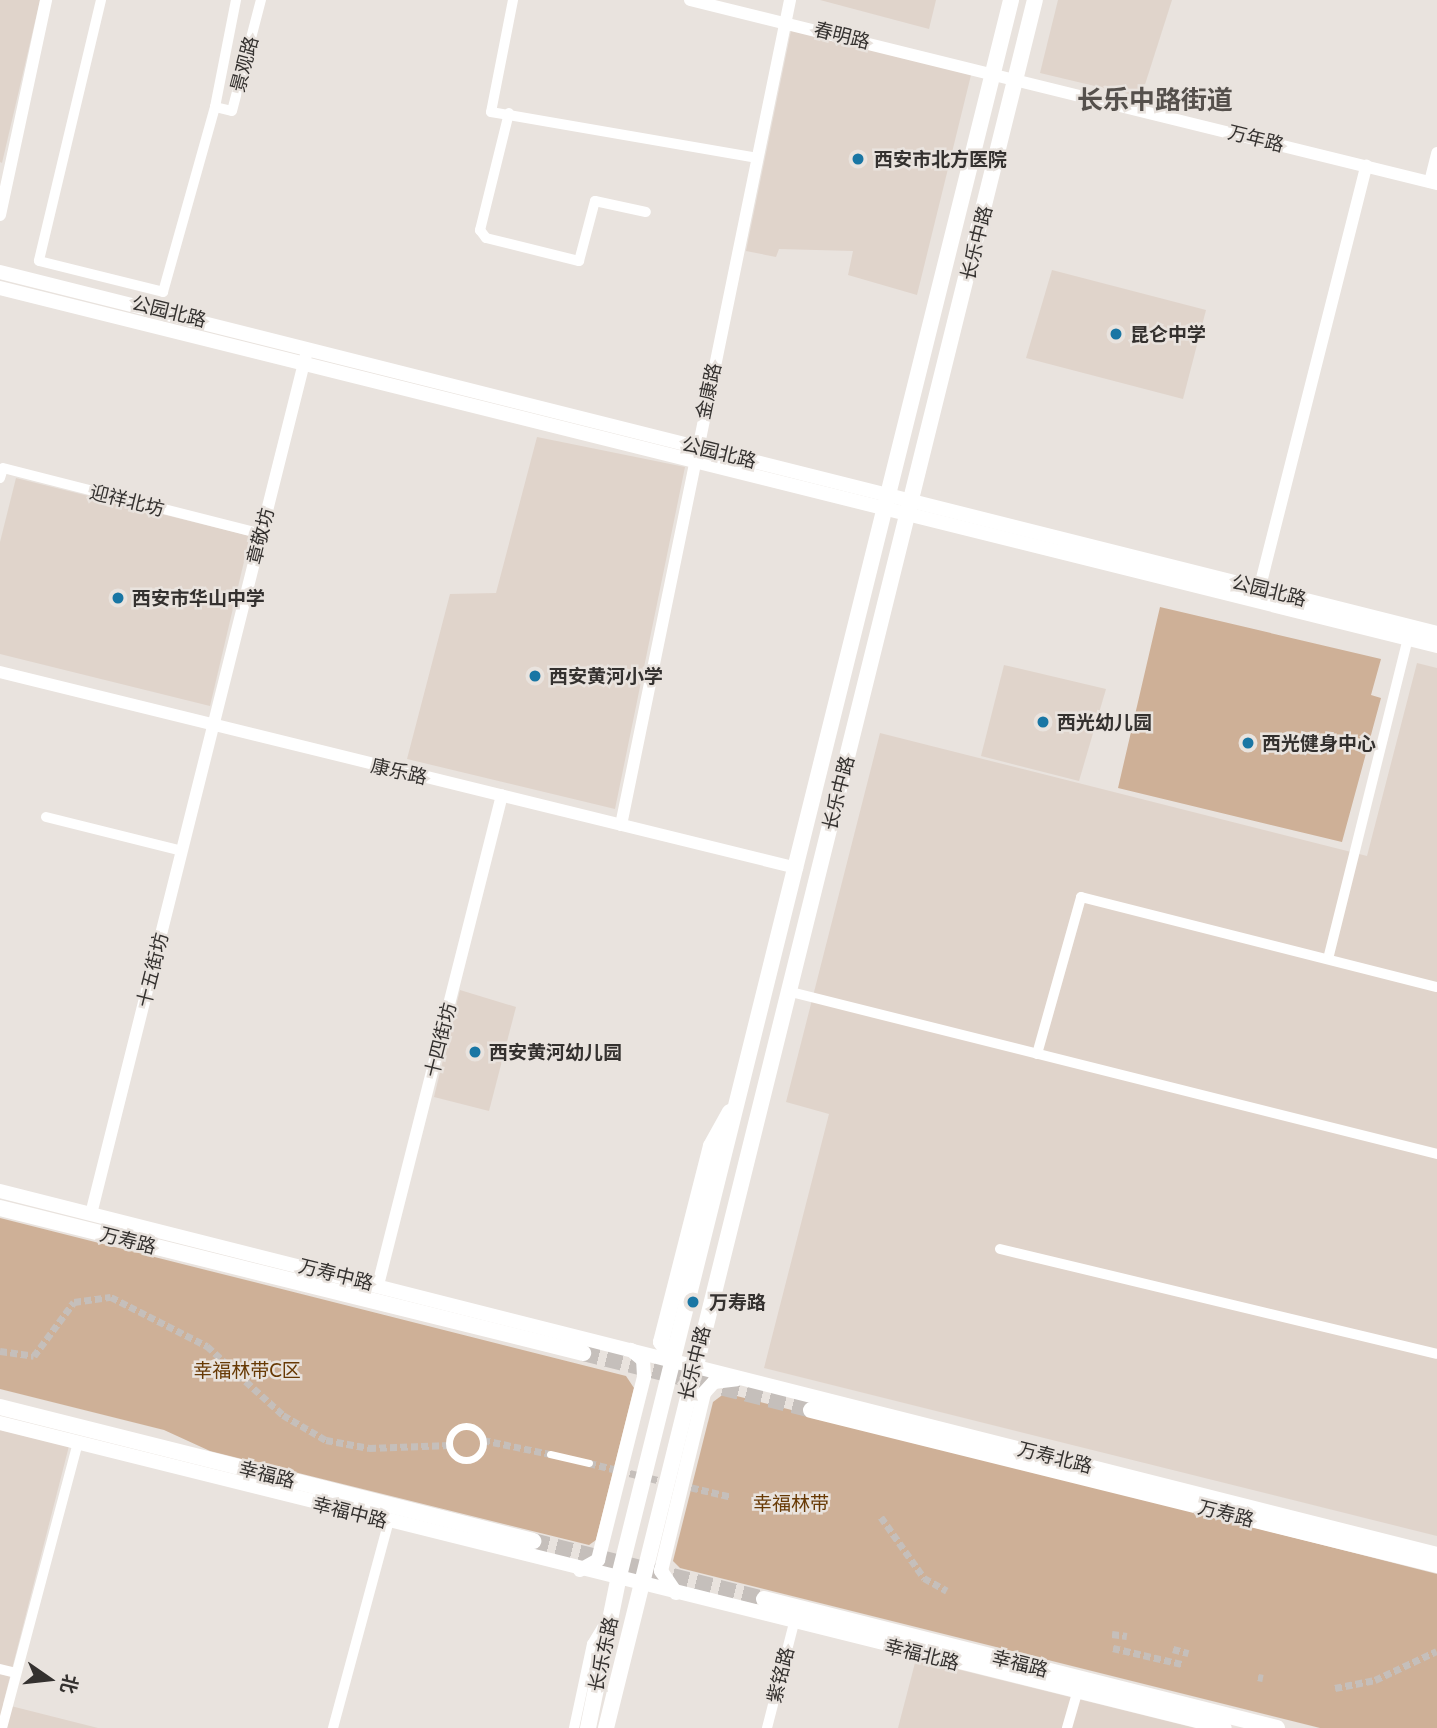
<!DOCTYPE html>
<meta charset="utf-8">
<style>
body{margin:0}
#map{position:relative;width:1437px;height:1728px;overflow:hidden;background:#e9e3de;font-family:Lato,"Noto Sans SC",sans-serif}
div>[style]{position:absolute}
.built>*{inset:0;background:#e0d4cb}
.green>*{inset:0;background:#ceb097}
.pedestrian-tunnel>*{height:7px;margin-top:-3.5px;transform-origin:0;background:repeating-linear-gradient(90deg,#c5bfbb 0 7px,transparent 0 10.5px)}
.primary-tunnel>*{height:16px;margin-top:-8px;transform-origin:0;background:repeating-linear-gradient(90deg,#c5bfbb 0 16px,transparent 0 24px)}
.pedestrian>*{height:7px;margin:-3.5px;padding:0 3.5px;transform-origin:3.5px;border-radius:3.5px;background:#fff}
.pedestrian>.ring{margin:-3.5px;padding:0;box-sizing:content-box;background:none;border:7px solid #fff;border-radius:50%}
.minor>*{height:10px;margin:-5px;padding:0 5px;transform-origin:5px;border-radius:5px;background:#fff}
.tertiary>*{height:12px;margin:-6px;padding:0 6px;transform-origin:6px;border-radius:6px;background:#fff}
.secondary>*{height:14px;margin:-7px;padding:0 7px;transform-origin:7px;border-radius:7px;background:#fff}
.primary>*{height:16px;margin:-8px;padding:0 8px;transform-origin:8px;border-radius:8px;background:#fff}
.dots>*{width:19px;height:19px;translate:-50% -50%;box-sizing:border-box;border:4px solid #e9e3de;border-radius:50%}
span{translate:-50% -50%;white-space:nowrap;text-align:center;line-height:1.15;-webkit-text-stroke:5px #e9e3de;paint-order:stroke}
.street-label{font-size:19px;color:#34312f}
.poi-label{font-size:19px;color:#34312f;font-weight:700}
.left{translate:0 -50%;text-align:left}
.park-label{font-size:19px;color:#673904}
.district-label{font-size:26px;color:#55504c;font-weight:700}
.north{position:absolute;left:14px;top:1644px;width:70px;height:70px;-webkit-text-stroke:5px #e9e3de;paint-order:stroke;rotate:104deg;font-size:19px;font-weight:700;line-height:28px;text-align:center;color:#34312f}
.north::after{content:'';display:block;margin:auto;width:24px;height:32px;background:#34312f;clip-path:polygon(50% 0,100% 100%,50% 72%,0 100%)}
</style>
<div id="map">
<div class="built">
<div style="clip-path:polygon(0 0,40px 0,2px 163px,0 162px)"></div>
<div style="clip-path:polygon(820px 0,936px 0,929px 29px)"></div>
<div style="clip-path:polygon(1058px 0,1172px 0,1141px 97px,1040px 73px)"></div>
<div style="clip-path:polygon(792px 26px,972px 71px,917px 295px,848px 275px,853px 251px,779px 249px,776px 257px,746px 251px)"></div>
<div style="clip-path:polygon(1052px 270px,1206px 310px,1183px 399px,1026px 358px)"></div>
<div style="clip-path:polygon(537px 437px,685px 467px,615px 809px,407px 759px,450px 594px,496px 593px)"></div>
<div style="clip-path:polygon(16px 478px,250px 536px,210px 706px,0 654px,0 542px)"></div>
<div style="clip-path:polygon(1417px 663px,1437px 668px,1437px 1536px,764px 1368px,829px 1114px,786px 1102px,880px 733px,1367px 856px)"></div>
<div style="clip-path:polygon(1004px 665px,1106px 689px,1079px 781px,981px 756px)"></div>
<div style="clip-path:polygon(460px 990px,516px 1007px,489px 1111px,434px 1097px)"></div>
<div style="clip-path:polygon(0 1429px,69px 1446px,3px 1704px,98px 1728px,0 1728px)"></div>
<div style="clip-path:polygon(916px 1659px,1195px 1728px,898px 1728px)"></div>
</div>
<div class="green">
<div style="clip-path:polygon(1160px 607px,1381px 659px,1371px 695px,1381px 698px,1342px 842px,1118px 788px)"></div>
<div style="clip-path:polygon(0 1218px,626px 1376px,634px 1388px,596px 1540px,589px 1545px,210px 1451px,164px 1430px,0 1389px)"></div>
<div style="clip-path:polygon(725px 1393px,1437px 1574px,1437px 1728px,1320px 1728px,680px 1568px,673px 1561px,713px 1402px)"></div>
</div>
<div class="pedestrian-tunnel">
<div style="left:0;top:1351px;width:34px;rotate:8deg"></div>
<div style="left:34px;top:1356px;width:67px;rotate:-53.5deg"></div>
<div style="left:74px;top:1302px;width:37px;rotate:-8deg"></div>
<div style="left:111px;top:1297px;width:108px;rotate:27deg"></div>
<div style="left:207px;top:1346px;width:103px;rotate:42.2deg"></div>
<div style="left:283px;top:1415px;width:50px;rotate:30.2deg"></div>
<div style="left:326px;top:1440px;width:44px;rotate:10.5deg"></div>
<div style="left:369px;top:1448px;width:81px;rotate:-2.1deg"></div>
<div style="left:483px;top:1440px;width:68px;rotate:11.8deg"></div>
<div style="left:589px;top:1463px;width:79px;rotate:13.9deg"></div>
<div style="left:681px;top:1485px;width:52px;rotate:13.2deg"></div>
<div style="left:881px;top:1517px;width:75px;rotate:54.8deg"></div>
<div style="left:924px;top:1578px;width:26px;rotate:29deg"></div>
<div style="left:1112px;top:1634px;width:15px;rotate:8deg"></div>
<div style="left:1113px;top:1648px;width:71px;rotate:13.1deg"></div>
<div style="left:1173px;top:1649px;width:16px;rotate:15deg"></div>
<div style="left:1258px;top:1677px;width:5px;rotate:11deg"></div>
<div style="left:1335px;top:1688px;width:41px;rotate:-11.3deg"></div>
<div style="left:1375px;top:1680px;width:68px;rotate:-25.1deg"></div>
</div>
<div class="primary-tunnel">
<div style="left:583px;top:1353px;width:235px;rotate:14deg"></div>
<div style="left:533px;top:1541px;width:238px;rotate:14.1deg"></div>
</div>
<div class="pedestrian">
<div class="ring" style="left:449px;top:1426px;width:27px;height:27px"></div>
<div style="left:550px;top:1454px;width:40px;rotate:13deg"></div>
</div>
<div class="minor">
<div style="left:101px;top:0;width:268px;rotate:103.4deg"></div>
<div style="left:39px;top:261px;width:128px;rotate:14deg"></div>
<div style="left:163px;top:292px;width:192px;rotate:-74.3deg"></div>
<div style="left:215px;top:107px;width:109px;rotate:-78.9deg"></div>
<div style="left:513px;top:0;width:114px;rotate:101.1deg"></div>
<div style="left:491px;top:112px;width:269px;rotate:9.8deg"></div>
<div style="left:215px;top:107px;width:17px;rotate:13deg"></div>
<div style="left:232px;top:111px;width:115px;rotate:-75.4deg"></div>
<div style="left:509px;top:113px;width:121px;rotate:103.9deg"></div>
<div style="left:480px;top:230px;width:10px;rotate:53deg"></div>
<div style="left:486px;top:238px;width:96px;rotate:13.9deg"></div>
<div style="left:579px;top:261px;width:62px;rotate:-75.1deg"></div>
<div style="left:595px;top:201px;width:52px;rotate:12.2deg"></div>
<div style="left:0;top:478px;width:10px;rotate:-73deg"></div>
<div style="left:3px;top:468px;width:266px;rotate:14.3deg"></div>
<div style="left:46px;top:817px;width:140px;rotate:14deg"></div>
<div style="left:1328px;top:959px;width:330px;rotate:-76deg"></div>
<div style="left:787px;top:991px;width:670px;rotate:14.08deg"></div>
<div style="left:1037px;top:1054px;width:163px;rotate:-74.3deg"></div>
<div style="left:1081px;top:897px;width:367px;rotate:14.2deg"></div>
<div style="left:1000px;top:1249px;width:449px;rotate:13.5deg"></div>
<div style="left:0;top:1669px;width:16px;rotate:14deg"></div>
<div style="left:2px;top:1728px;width:296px;rotate:-75.1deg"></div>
<div style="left:333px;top:1728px;width:214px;rotate:-74.9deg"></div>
<div style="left:574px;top:1728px;width:86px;rotate:-77.9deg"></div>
<div style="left:592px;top:1644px;width:27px;rotate:-59deg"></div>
<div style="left:767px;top:1728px;width:108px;rotate:-75.6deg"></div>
<div style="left:1067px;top:1728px;width:37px;rotate:-74deg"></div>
</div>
<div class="tertiary">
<div style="left:690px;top:0;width:769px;rotate:13.84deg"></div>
<div style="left:1430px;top:182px;width:30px;rotate:-76deg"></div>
<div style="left:0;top:215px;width:220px;rotate:-77.9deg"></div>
<div style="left:1257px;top:598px;width:446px;rotate:-75.8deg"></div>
<div style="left:0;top:672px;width:821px;rotate:13.82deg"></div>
<div style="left:621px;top:825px;width:842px;rotate:-78.42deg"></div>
<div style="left:91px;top:1214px;width:885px;rotate:-75.95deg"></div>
<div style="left:378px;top:1285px;width:505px;rotate:-75.8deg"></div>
</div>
<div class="secondary">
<div style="left:0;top:272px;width:1482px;rotate:14.1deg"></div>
<div style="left:0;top:288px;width:1481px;rotate:13.99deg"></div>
<div style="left:0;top:1191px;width:1482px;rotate:14.18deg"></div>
<div style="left:0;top:1423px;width:1262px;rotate:13.98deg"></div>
<div style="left:580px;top:1570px;width:21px;rotate:-29deg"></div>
<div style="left:598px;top:1560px;width:189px;rotate:-75.9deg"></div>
<div style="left:644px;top:1377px;width:17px;rotate:-93deg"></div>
<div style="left:643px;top:1360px;width:16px;rotate:-140deg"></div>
<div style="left:676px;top:1593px;width:27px;rotate:-124deg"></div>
<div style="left:661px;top:1571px;width:183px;rotate:-76.4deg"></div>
<div style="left:704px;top:1393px;width:15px;rotate:-48deg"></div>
<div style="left:714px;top:1382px;width:23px;rotate:-7deg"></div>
</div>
<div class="primary">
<div style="left:0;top:1208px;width:601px;rotate:13.97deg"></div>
<div style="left:673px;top:1359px;width:21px;rotate:-125deg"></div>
<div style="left:661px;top:1342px;width:202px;rotate:-75.7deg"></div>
<div style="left:711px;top:1146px;width:39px;rotate:-61deg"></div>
<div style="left:0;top:1407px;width:550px;rotate:14.11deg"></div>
<div style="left:811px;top:1410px;width:645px;rotate:13.91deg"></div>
<div style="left:764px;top:1599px;width:529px;rotate:14.12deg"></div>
<div style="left:588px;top:1728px;width:151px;rotate:-78.5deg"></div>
<div style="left:618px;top:1580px;width:1628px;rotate:-76.03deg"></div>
<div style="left:606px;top:1728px;width:1780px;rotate:-76.06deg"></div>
</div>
<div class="dots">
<div style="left:858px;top:159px;background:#1976a4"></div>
<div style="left:1116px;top:334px;background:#1976a4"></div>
<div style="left:118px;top:598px;background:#1976a4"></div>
<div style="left:535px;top:676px;background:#1976a4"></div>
<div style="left:1043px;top:722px;background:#1976a4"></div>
<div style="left:1248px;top:743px;background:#1976a4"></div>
<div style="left:475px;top:1052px;background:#1976a4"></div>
<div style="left:693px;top:1302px;background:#1976a4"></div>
</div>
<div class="street-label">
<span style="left:842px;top:35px;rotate:14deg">春明路</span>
<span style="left:244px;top:64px;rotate:-75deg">景观路</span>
<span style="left:1256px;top:138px;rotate:14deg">万年路</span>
<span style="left:976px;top:243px;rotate:-76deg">长乐中路</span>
<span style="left:169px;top:311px;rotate:14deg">公园北路</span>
<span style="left:708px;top:391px;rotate:-78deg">金康路</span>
<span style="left:719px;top:452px;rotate:14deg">公园北路</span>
<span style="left:127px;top:500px;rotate:14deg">迎祥北坊</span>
<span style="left:260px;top:536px;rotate:-76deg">章敬坊</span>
<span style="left:1269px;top:590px;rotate:14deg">公园北路</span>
<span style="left:399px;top:771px;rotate:13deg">康乐路</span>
<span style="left:838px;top:793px;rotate:-76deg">长乐中路</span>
<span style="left:152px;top:970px;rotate:-76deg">十五街坊</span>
<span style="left:440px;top:1040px;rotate:-76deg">十四街坊</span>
<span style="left:128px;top:1240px;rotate:14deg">万寿路</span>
<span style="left:336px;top:1274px;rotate:14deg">万寿中路</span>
<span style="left:694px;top:1363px;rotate:-76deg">长乐中路</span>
<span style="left:1055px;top:1457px;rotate:14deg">万寿北路</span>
<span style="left:267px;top:1474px;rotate:14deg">幸福路</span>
<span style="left:350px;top:1512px;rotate:14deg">幸福中路</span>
<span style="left:1226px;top:1513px;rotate:14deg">万寿路</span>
<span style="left:603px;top:1654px;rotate:-78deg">长乐东路</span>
<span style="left:922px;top:1654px;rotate:14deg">幸福北路</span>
<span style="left:1020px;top:1663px;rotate:14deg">幸福路</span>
<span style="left:780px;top:1675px;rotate:-76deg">紫铭路</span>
</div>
<div class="poi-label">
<span class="left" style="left:874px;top:159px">西安市北方医院</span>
<span class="left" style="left:1130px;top:334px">昆仑中学</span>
<span class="left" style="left:132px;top:598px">西安市华山中学</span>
<span class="left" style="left:549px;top:676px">西安黄河小学</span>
<span class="left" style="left:1057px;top:722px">西光幼儿园</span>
<span class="left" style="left:1262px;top:743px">西光健身中心</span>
<span class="left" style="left:489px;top:1052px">西安黄河幼儿园</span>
<span class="left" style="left:709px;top:1302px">万寿路</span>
</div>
<div class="park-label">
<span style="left:247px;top:1370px">幸福林带C区</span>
<span style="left:791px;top:1503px">幸福林带</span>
</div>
<div class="district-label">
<span style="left:1155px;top:100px">长乐中路街道</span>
</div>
<div class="north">北</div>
</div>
